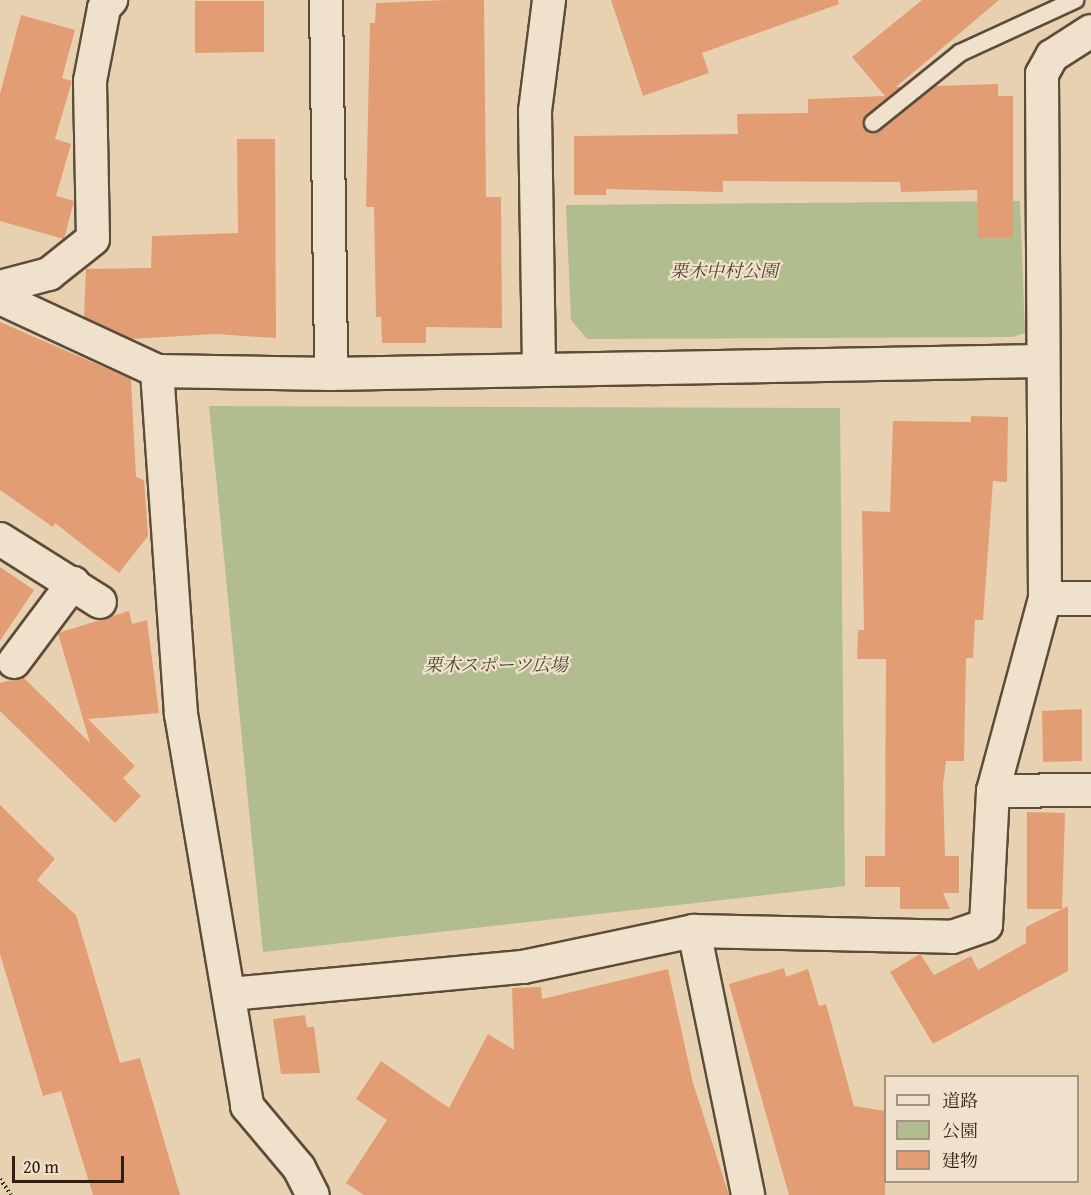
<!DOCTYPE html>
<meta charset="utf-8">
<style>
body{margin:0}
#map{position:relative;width:1091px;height:1195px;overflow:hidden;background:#e8d1b1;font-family:"Gentium Book Plus","Noto Serif JP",serif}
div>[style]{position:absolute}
.green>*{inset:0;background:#b1bd8f}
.building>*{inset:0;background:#e29d75}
.path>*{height:4px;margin-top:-2px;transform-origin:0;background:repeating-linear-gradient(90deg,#2e1f12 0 1.5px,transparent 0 4.5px)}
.roads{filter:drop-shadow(2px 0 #5c4c3a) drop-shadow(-2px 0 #5c4c3a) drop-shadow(0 2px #5c4c3a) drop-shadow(0 -2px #5c4c3a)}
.service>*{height:16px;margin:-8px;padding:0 8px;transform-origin:8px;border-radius:8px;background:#f0e1cc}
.minor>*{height:32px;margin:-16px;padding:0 16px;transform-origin:16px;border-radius:16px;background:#f0e1cc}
.tertiary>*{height:33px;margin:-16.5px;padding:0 16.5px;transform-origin:16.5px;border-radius:16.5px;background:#f0e1cc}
span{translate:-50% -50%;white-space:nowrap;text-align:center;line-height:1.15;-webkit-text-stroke:4.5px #f0e1cc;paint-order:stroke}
.park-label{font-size:18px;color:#4f4631;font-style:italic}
.legend{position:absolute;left:884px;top:1075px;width:195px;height:108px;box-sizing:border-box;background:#f0e1cc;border:2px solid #a29382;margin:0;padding:8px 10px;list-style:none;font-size:18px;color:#2e1f12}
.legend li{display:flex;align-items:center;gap:12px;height:30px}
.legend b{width:30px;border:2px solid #a29382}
.scale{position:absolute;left:12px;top:1156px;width:112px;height:27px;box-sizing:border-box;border:3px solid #2e1f12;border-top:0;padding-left:8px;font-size:18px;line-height:21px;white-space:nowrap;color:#2e1f12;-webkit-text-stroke:4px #f0e1cc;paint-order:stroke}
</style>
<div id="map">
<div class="green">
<div style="clip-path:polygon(1020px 201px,1025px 333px,1013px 337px,587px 339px,571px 320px,566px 205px)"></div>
<div style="clip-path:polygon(209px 406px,840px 408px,845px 886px,263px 952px)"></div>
</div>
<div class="building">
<div style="clip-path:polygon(448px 0,484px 0,486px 197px,501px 197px,502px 328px,426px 327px,426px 343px,382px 343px,381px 317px,376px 317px,374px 207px,366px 207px,370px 23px,375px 23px,376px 3px)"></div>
<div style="clip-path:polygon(611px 0,838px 0,839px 4px,702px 53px,709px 73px,643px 96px)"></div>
<div style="clip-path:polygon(922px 0,999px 0,896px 87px,901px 87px,866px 115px,863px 125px,870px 133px,879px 131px,936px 86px,998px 84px,998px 96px,1013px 96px,1013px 238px,978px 238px,977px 190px,901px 192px,900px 182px,723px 181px,723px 192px,606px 189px,606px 195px,574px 195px,574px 136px,738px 134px,737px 114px,808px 113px,808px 99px,885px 96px,852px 57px)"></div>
<div style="clip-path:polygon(195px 1px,264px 1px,264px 52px,195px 53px)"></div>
<div style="clip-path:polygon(21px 15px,75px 30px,62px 78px,72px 81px,55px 139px,71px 144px,56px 196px,74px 201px,64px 239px,0 221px,0 94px)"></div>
<div style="clip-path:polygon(237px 139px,275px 139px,276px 338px,216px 334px,130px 339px,84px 317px,86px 269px,151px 268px,152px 236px,238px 233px)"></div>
<div style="clip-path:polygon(0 322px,131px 379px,136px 477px,144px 480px,148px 536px,119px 573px,55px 523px,53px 527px,0 490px)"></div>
<div style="clip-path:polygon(971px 416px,1008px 417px,1007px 482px,993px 481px,983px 620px,975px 620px,973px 658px,966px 658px,964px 761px,946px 761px,943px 784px,945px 856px,959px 856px,959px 893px,943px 893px,950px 909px,900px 909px,900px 887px,865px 887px,865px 856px,885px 856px,886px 659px,857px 659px,858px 630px,864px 630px,862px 511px,890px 512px,893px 421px,971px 422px)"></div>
<div style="clip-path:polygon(0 567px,34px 590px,0 641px)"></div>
<div style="clip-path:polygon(129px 611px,132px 624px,147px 620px,159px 713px,88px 719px,135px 766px,123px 778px,141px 796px,115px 823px,0 711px,0 683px,23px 677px,90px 743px,58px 633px)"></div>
<div style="clip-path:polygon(1082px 709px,1082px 761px,1043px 762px,1042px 711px)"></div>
<div style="clip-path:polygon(0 805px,55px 859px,37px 880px,76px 915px,120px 1063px,140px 1058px,180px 1195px,93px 1195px,61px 1091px,43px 1096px,0 954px)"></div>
<div style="clip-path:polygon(1027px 812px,1065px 813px,1062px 909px,1027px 909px)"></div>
<div style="clip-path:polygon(1068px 906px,1068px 971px,933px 1044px,890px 972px,920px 954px,934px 975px,971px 956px,978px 970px,1026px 943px,1026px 927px)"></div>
<div style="clip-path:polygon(784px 968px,786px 977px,808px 969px,819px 1006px,826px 1004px,854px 1106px,885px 1111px,885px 1195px,789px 1195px,729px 984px)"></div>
<div style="clip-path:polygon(668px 969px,693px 1083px,729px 1195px,364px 1195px,346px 1183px,387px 1120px,356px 1099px,381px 1061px,449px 1108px,488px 1034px,514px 1050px,512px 988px,541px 987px,542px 999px)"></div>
<div style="clip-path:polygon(305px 1015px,307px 1027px,314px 1027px,320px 1073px,281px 1074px,273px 1019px)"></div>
</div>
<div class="path">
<div style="left:0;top:1179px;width:19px;rotate:55deg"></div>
</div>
<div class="roads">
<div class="service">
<div style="left:873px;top:123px;width:112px;rotate:-38.8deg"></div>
<div style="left:960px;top:53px;width:127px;rotate:-24.7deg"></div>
</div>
<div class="minor">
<div style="left:326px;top:0;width:374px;rotate:89.2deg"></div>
<div style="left:0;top:287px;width:51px;rotate:-14.9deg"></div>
<div style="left:49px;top:274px;width:56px;rotate:-38.5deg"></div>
<div style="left:93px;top:239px;width:158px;rotate:-91.1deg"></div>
<div style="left:90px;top:81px;width:74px;rotate:-79.1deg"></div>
<div style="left:104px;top:8px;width:11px;rotate:-49deg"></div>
<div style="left:0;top:298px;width:173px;rotate:24.9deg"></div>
<div style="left:157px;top:371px;width:174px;rotate:1deg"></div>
<div style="left:331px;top:374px;width:710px;rotate:-1.05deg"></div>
<div style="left:539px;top:367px;width:256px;rotate:-90.9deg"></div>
<div style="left:535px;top:111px;width:112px;rotate:-82.8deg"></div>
<div style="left:157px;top:371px;width:344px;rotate:86deg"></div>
<div style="left:181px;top:714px;width:398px;rotate:80.4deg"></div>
<div style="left:247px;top:1106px;width:81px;rotate:50deg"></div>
<div style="left:299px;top:1168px;width:30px;rotate:63deg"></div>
<div style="left:0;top:539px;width:118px;rotate:32.2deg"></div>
<div style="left:14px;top:662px;width:99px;rotate:-53.2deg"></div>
<div style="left:993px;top:791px;width:98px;rotate:-0.6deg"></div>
<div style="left:694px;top:931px;width:269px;rotate:78.4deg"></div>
<div style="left:230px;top:994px;width:294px;rotate:-5.3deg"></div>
<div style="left:523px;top:967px;width:175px;rotate:-11.9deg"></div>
<div style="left:694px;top:931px;width:258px;rotate:1.3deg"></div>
<div style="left:952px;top:937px;width:36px;rotate:-19deg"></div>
<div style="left:986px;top:925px;width:134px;rotate:-87deg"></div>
<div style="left:993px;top:791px;width:200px;rotate:-74.9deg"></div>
<div style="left:1045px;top:598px;width:524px;rotate:-90.33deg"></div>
<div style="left:1042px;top:74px;width:21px;rotate:-61deg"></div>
<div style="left:1052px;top:56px;width:46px;rotate:-32.7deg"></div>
</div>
<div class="tertiary">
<div style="left:1045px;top:598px;width:46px"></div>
</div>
</div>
<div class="park-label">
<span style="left:724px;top:271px">栗木中村公園</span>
<span style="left:496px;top:665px">栗木スポーツ広場</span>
</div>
<ul class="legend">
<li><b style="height:8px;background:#f0e1cc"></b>道路</li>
<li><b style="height:16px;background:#b1bd8f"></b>公園</li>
<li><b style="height:16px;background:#e29d75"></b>建物</li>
</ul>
<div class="scale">20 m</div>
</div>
